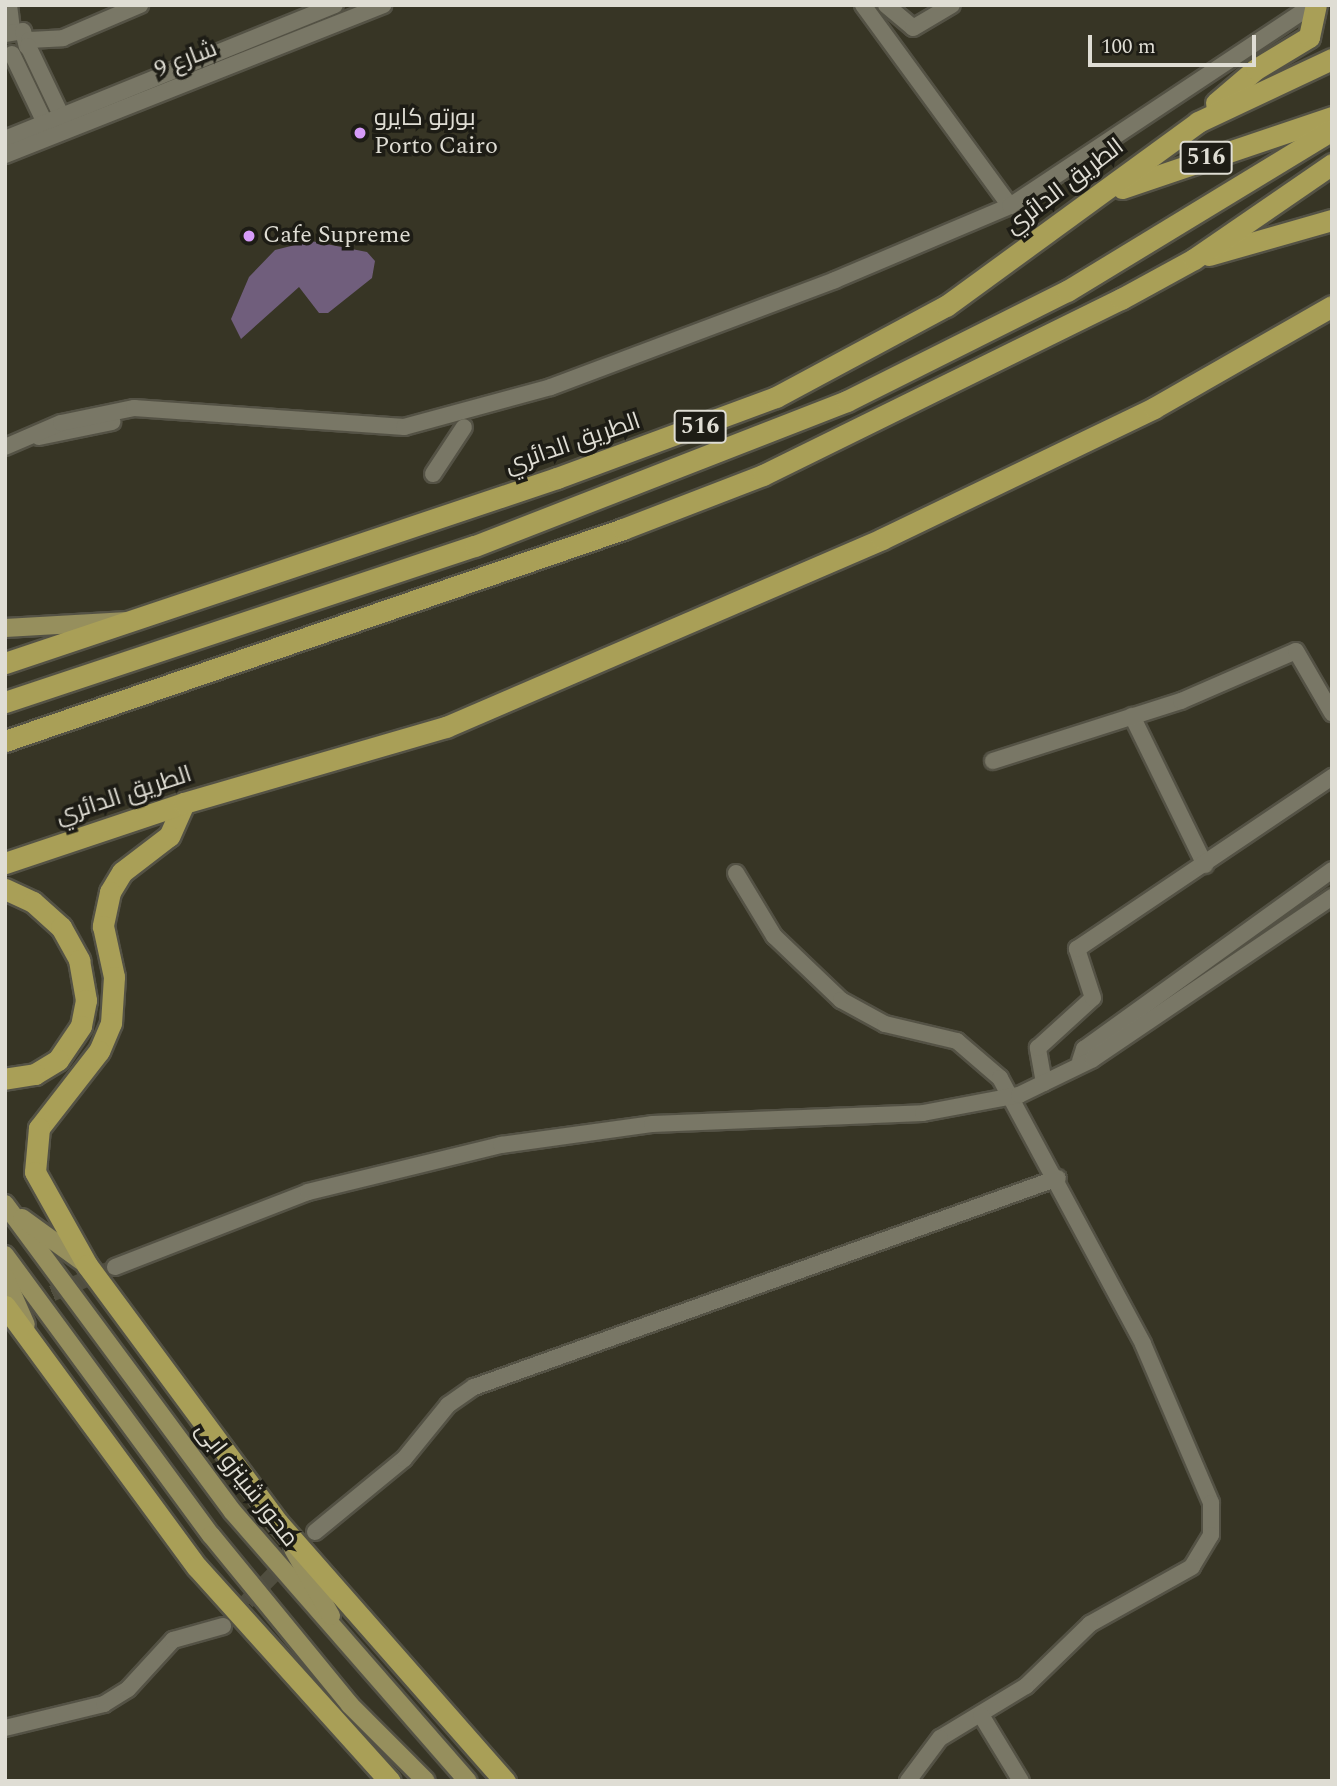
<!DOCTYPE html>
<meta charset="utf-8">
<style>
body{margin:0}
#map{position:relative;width:1337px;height:1786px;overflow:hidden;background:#373525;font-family:Spectral,Cairo,serif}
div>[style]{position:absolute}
.water>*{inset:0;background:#705e7c}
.minor-tunnel>*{height:16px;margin-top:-8px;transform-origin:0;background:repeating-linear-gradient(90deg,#504e3f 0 16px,transparent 0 24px)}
.roads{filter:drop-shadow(2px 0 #545245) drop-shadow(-2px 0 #545245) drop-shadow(0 2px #545245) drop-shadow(0 -2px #545245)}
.minor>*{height:16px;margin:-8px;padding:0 8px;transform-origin:8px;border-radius:8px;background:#797766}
.major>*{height:18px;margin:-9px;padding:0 9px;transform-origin:9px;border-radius:9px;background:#968f5d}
.highway>*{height:21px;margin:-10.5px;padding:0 10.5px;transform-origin:10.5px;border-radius:10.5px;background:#a99f57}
.dots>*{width:19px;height:19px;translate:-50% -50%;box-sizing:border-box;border:4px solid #1d1c15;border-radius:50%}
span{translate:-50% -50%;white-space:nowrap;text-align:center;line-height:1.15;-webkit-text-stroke:7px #1d1c15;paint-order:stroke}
.shield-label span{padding:2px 5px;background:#1d1c15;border:2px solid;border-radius:5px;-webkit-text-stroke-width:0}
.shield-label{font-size:23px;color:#dfddd4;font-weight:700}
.street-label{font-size:24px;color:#dfddd4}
.poi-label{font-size:24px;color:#dfddd4}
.left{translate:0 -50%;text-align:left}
.frame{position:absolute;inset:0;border:7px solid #dfddd4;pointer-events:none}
.scale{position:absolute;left:1088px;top:35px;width:168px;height:32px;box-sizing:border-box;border:4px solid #dfddd4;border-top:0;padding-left:9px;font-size:21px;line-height:24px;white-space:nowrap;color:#dfddd4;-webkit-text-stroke:5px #1d1c15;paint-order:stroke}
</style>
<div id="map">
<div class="water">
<div style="clip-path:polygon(311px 241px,367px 252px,375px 261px,372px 278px,328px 313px,319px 313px,299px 287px,241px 339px,231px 319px,249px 277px,275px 250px)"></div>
</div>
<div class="minor-tunnel">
<div style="left:8px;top:1312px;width:116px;rotate:-22.8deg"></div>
<div style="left:230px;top:1619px;width:122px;rotate:-45.7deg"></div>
</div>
<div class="roads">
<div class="minor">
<div style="left:9px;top:5px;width:24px;rotate:83deg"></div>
<div style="left:863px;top:5px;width:249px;rotate:53.8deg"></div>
<div style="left:886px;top:5px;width:35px;rotate:40deg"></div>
<div style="left:913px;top:28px;width:45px;rotate:-30.5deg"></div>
<div style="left:5px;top:34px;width:18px;rotate:-9deg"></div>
<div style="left:23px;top:31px;width:16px;rotate:76deg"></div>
<div style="left:29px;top:40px;width:34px;rotate:-3deg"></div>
<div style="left:63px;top:38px;width:84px;rotate:-23.2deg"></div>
<div style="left:28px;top:46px;width:79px;rotate:64.4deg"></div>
<div style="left:12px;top:54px;width:76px;rotate:64.4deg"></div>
<div style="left:5px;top:139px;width:356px;rotate:-22.1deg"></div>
<div style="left:5px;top:155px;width:407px;rotate:-21.6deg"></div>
<div style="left:39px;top:437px;width:75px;rotate:-11.6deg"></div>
<div style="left:5px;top:447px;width:61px;rotate:-23.2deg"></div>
<div style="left:61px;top:423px;width:75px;rotate:-11.6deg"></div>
<div style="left:134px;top:408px;width:271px;rotate:4deg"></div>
<div style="left:404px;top:427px;width:152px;rotate:-15.2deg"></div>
<div style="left:551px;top:387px;width:303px;rotate:-20.6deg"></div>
<div style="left:835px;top:280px;width:190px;rotate:-22.9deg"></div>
<div style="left:1010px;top:206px;width:364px;rotate:-33.6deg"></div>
<div style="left:433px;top:474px;width:56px;rotate:-56.6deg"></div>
<div style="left:1132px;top:716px;width:166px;rotate:63.9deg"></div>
<div style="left:993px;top:761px;width:197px;rotate:-17.7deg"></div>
<div style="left:1181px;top:701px;width:125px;rotate:-23.5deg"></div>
<div style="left:1296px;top:651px;width:72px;rotate:59.9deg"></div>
<div style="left:736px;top:873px;width:74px;rotate:58.9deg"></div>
<div style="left:774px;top:936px;width:93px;rotate:43.7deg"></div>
<div style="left:841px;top:1000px;width:50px;rotate:28.6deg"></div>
<div style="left:885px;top:1024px;width:74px;rotate:13.3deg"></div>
<div style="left:957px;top:1041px;width:57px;rotate:40.7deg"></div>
<div style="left:1000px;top:1078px;width:302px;rotate:61.7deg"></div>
<div style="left:1143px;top:1344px;width:173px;rotate:66.8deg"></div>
<div style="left:1211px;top:1503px;width:32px;rotate:90deg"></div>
<div style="left:1211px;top:1535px;width:37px;rotate:121deg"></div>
<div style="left:1192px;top:1567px;width:117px;rotate:150.8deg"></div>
<div style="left:1090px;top:1624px;width:89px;rotate:135.9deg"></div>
<div style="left:1026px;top:1686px;width:100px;rotate:148.8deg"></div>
<div style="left:940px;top:1738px;width:54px;rotate:126.7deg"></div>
<div style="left:1080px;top:1061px;width:13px;rotate:-72deg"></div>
<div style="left:1084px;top:1049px;width:306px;rotate:-35.8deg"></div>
<div style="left:1044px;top:1083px;width:36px;rotate:-100deg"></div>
<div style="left:1038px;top:1048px;width:74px;rotate:-42.3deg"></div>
<div style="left:1093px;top:998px;width:52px;rotate:-108.1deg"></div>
<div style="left:1077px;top:949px;width:308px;rotate:-34deg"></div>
<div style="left:115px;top:1267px;width:207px;rotate:-21.2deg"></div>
<div style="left:308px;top:1192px;width:199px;rotate:-13.7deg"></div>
<div style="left:501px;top:1145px;width:152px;rotate:-7.9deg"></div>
<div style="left:652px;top:1124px;width:271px;rotate:-2.3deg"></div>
<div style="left:923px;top:1113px;width:98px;rotate:-10.6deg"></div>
<div style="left:1019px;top:1095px;width:82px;rotate:-25.9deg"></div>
<div style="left:1093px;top:1059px;width:289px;rotate:-34.1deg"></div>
<div style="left:315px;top:1532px;width:115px;rotate:-39.4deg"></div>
<div style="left:404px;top:1459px;width:70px;rotate:-50.8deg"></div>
<div style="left:448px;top:1405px;width:32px;rotate:-35deg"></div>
<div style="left:474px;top:1387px;width:620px;rotate:-19.69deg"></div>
<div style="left:981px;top:1715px;width:77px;rotate:58.8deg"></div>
<div style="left:5px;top:1728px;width:102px;rotate:-13.6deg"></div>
<div style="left:104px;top:1704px;width:28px;rotate:-32deg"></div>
<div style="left:128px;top:1689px;width:67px;rotate:-47.4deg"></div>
<div style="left:173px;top:1640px;width:52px;rotate:-15.6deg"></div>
</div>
<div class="major">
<div style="left:5px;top:628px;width:123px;rotate:-3.3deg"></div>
<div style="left:5px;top:1204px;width:383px;rotate:53.5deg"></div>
<div style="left:233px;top:1512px;width:357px;rotate:48.9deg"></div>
<div style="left:22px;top:1218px;width:77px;rotate:36deg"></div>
<div style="left:5px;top:1255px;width:348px;rotate:53.7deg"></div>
<div style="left:211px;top:1535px;width:220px;rotate:50.7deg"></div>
<div style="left:350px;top:1705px;width:107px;rotate:45deg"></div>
<div style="left:5px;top:1277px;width:52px;rotate:66.4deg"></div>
<div style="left:293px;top:1549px;width:77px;rotate:60.4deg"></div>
</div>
<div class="highway">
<div style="left:1216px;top:103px;width:52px;rotate:-40.4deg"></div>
<div style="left:1256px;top:69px;width:62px;rotate:-31.1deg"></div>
<div style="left:1309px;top:37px;width:33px;rotate:-78deg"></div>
<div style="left:1122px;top:188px;width:222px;rotate:-18.7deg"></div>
<div style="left:1209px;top:255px;width:128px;rotate:-15.9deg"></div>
<div style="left:5px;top:663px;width:582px;rotate:-18.53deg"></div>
<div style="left:557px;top:478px;width:233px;rotate:-20.3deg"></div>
<div style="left:776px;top:397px;width:193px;rotate:-28.2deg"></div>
<div style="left:946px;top:306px;width:312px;rotate:-36.1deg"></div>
<div style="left:1198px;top:122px;width:148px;rotate:-25.2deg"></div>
<div style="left:5px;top:702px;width:495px;rotate:-18.4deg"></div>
<div style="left:475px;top:546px;width:399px;rotate:-21.3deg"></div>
<div style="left:847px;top:401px;width:246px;rotate:-26.6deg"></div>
<div style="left:1067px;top:291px;width:310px;rotate:-31.3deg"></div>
<div style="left:5px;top:741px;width:653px;rotate:-18.93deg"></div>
<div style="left:623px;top:529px;width:150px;rotate:-21.1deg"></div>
<div style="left:763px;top:475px;width:399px;rotate:-26.2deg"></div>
<div style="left:1121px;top:299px;width:83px;rotate:-28.7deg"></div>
<div style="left:1194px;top:259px;width:168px;rotate:-34.5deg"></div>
<div style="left:184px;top:803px;width:36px;rotate:114deg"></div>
<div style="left:169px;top:836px;width:59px;rotate:142.5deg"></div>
<div style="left:122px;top:872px;width:23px;rotate:121deg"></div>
<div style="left:110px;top:892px;width:35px;rotate:102deg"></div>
<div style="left:103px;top:926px;width:52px;rotate:77.8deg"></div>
<div style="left:114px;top:977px;width:46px;rotate:93.7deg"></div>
<div style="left:111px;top:1023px;width:30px;rotate:113deg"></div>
<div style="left:99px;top:1051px;width:98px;rotate:127.9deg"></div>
<div style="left:39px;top:1128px;width:44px;rotate:95.2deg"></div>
<div style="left:35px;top:1172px;width:107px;rotate:60.8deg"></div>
<div style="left:87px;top:1265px;width:321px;rotate:53.5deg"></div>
<div style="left:278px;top:1523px;width:344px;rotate:48.7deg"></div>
<div style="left:5px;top:863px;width:189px;rotate:-18.5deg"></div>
<div style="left:184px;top:803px;width:273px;rotate:-16.2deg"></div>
<div style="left:446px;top:727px;width:475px;rotate:-23.3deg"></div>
<div style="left:882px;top:539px;width:302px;rotate:-25.7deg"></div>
<div style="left:1154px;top:408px;width:205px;rotate:-29.8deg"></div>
<div style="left:5px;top:889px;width:31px;rotate:25deg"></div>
<div style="left:33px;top:902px;width:38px;rotate:42deg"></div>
<div style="left:61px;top:927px;width:38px;rotate:61deg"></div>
<div style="left:79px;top:960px;width:41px;rotate:80.1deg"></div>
<div style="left:86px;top:1000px;width:26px;rotate:101deg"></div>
<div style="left:81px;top:1026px;width:41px;rotate:124.1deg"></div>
<div style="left:58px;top:1060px;width:27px;rotate:149deg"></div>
<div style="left:35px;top:1074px;width:30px;rotate:171deg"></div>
<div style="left:5px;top:1306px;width:324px;rotate:53.7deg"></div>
<div style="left:197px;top:1567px;width:288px;rotate:48deg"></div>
</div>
</div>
<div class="dots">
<div style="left:360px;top:133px;background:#d69bf9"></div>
<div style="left:249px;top:236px;background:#d69bf9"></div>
</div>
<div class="shield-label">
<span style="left:1206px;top:158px">516</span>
<span style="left:700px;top:427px">516</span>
</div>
<div class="street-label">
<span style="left:186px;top:60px;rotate:-21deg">شارع 9</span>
<span style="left:1065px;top:187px;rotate:-37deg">الطريق الدائري</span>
<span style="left:573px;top:444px;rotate:-19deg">الطريق الدائري</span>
<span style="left:124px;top:796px;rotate:-18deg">الطريق الدائري</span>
<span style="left:246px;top:1485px;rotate:52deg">محور شينزو ابى</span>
</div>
<div class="poi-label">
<span class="left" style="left:374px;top:133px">بورتو كايرو<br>Porto Cairo</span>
<span class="left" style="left:263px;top:236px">Cafe Supreme</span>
</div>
<div class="frame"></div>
<div class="scale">100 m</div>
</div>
